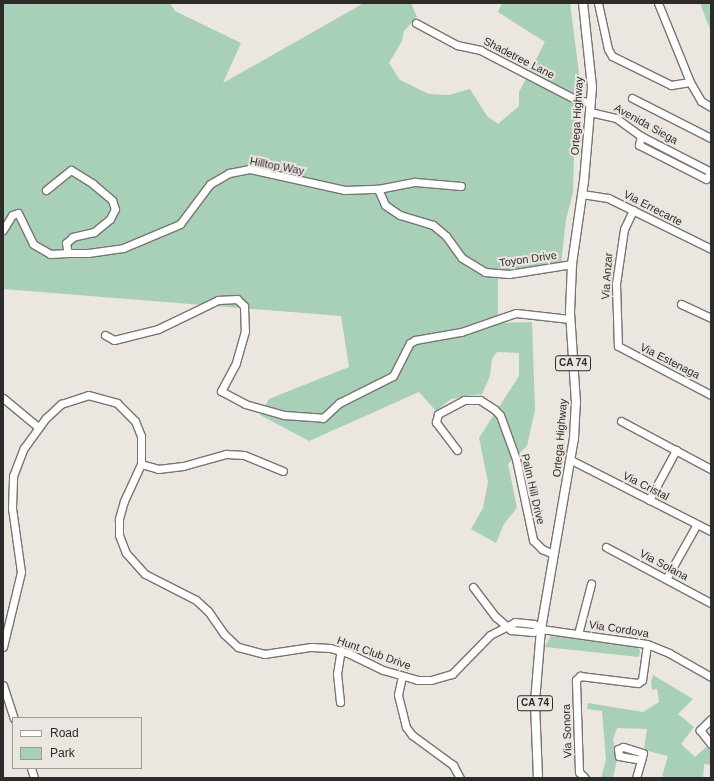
<!DOCTYPE html>
<style>
body{margin:0}
#map{position:relative;width:714px;height:781px;overflow:hidden;background:#ece6e1;font-family:Helvetica,sans-serif}
div>[style]{position:absolute}
.green>*{inset:0;background:#a8cfb8}
.roads{filter:drop-shadow(1px 0 #797470) drop-shadow(-1px 0 #797470) drop-shadow(0 1px #797470) drop-shadow(0 -1px #797470)}
.minor>*{height:7px;margin:-3.5px;padding:0 3.5px;transform-origin:3.5px;border-radius:3.5px;background:#fff}
.major>*{height:8px;margin:-4px;padding:0 4px;transform-origin:4px;border-radius:4px;background:#fff}
span{translate:-50% -50%;white-space:nowrap;text-align:center;line-height:1.15;-webkit-text-stroke:4px #ece6e1;paint-order:stroke}
.shield-label span{padding:1px 3px;background:#ece6e1;border:1px solid;border-radius:3px;-webkit-text-stroke-width:0}
.shield-label{font-size:10px;color:#2d2b29;font-weight:700}
.street-label{font-size:11px;color:#2d2b29}
.frame{position:absolute;inset:0;border:4px solid #2d2b29;pointer-events:none}
.legend{position:absolute;left:12px;top:717px;width:130px;height:52px;box-sizing:border-box;background:#ece6e1;border:1px solid #a09b97;margin:0;padding:5px 7px;list-style:none;font-size:12px;color:#2d2b29}
.legend li{display:flex;align-items:center;gap:8px;height:20px}
.legend b{width:20px;border:1px solid #a09b97}
</style>
<div id="map">
<div class="green">
<div style="clip-path:polygon(3px 3px,170px 3px,175px 11px,241px 43px,223px 83px,364px 3px,411px 3px,417px 17px,404px 31px,402px 41px,389px 63px,400px 80px,429px 94px,449px 95px,470px 89px,487px 116px,498px 124px,519px 106px,519px 92px,545px 42px,498px 12px,502px 3px,570px 3px,580px 81px,575px 121px,573px 192px,566px 220px,561px 264px,498px 278px,498px 323px,532px 322px,535px 410px,527px 446px,508px 464px,517px 508px,504px 524px,496px 543px,471px 529px,483px 508px,488px 482px,479px 438px,519px 376px,519px 353px,497px 352px,492px 359px,490px 376px,482px 394px,451px 399px,436px 411px,419px 392px,309px 441px,260px 415px,269px 399px,349px 367px,341px 316px,3px 289px)"></div>
<div style="clip-path:polygon(700px 3px,711px 3px,711px 32px)"></div>
<div style="clip-path:polygon(553px 636px,633px 645px,640px 650px,639px 657px,545px 647px,550px 637px)"></div>
<div style="clip-path:polygon(653px 675px,693px 699px,678px 714px,694px 727px,681px 744px,695px 757px,706px 747px,711px 749px,711px 765px,704px 764px,703px 778px,666px 778px,662px 776px,668px 756px,644px 750px,647px 729px,617px 728px,613px 739px,617px 760px,613px 778px,601px 778px,606px 760px,602px 711px,587px 709px,588px 703px,643px 712px,659px 702px,657px 689px,652px 690px,651px 682px)"></div>
</div>
<div class="roads">
<div class="minor">
<div style="left:598px;top:3px;width:47px;rotate:77.7deg"></div>
<div style="left:608px;top:49px;width:8px;rotate:60deg"></div>
<div style="left:612px;top:56px;width:66px;rotate:26.2deg"></div>
<div style="left:671px;top:85px;width:19px;rotate:-9deg"></div>
<div style="left:658px;top:3px;width:85px;rotate:67.9deg"></div>
<div style="left:690px;top:82px;width:22px;rotate:60deg"></div>
<div style="left:701px;top:101px;width:12px;rotate:31deg"></div>
<div style="left:416px;top:23px;width:47px;rotate:28.2deg"></div>
<div style="left:457px;top:45px;width:24px;rotate:12deg"></div>
<div style="left:480px;top:50px;width:107px;rotate:27.3deg"></div>
<div style="left:575px;top:99px;width:16px;rotate:14deg"></div>
<div style="left:632px;top:98px;width:89px;rotate:26.9deg"></div>
<div style="left:590px;top:112px;width:27px;rotate:13deg"></div>
<div style="left:616px;top:118px;width:31px;rotate:36deg"></div>
<div style="left:641px;top:136px;width:79px;rotate:27.2deg"></div>
<div style="left:641px;top:136px;width:9px;rotate:103deg"></div>
<div style="left:639px;top:145px;width:75px;rotate:26.9deg"></div>
<div style="left:706px;top:179px;width:9px;rotate:-54deg"></div>
<div style="left:378px;top:189px;width:17px;rotate:66deg"></div>
<div style="left:385px;top:205px;width:18px;rotate:34deg"></div>
<div style="left:400px;top:215px;width:34px;rotate:17deg"></div>
<div style="left:433px;top:225px;width:17px;rotate:40deg"></div>
<div style="left:446px;top:236px;width:27px;rotate:54deg"></div>
<div style="left:462px;top:258px;width:27px;rotate:31deg"></div>
<div style="left:485px;top:272px;width:24px;rotate:5deg"></div>
<div style="left:509px;top:274px;width:64px;rotate:-9deg"></div>
<div style="left:46px;top:190px;width:32px;rotate:-39deg"></div>
<div style="left:71px;top:170px;width:26px;rotate:32deg"></div>
<div style="left:93px;top:184px;width:25px;rotate:40deg"></div>
<div style="left:112px;top:200px;width:9px;rotate:72deg"></div>
<div style="left:115px;top:209px;width:11px;rotate:117deg"></div>
<div style="left:110px;top:219px;width:21px;rotate:141deg"></div>
<div style="left:94px;top:232px;width:22px;rotate:167deg"></div>
<div style="left:73px;top:237px;width:9px;rotate:139deg"></div>
<div style="left:66px;top:243px;width:10px;rotate:79deg"></div>
<div style="left:68px;top:253px;width:20px"></div>
<div style="left:88px;top:253px;width:35px;rotate:-8deg"></div>
<div style="left:123px;top:248px;width:62px;rotate:-22.8deg"></div>
<div style="left:180px;top:224px;width:50px;rotate:-53.1deg"></div>
<div style="left:210px;top:184px;width:22px;rotate:-30deg"></div>
<div style="left:229px;top:173px;width:21px;rotate:-11deg"></div>
<div style="left:250px;top:169px;width:97px;rotate:12.5deg"></div>
<div style="left:345px;top:190px;width:33px;rotate:-2deg"></div>
<div style="left:378px;top:189px;width:38px;rotate:-11deg"></div>
<div style="left:415px;top:182px;width:46px;rotate:5deg"></div>
<div style="left:582px;top:194px;width:26px;rotate:9deg"></div>
<div style="left:608px;top:198px;width:115px;rotate:26.3deg"></div>
<div style="left:633px;top:210px;width:21px;rotate:115deg"></div>
<div style="left:624px;top:229px;width:56px;rotate:98.3deg"></div>
<div style="left:616px;top:284px;width:62px;rotate:88.2deg"></div>
<div style="left:618px;top:346px;width:105px;rotate:27.8deg"></div>
<div style="left:3px;top:230px;width:17px;rotate:-59deg"></div>
<div style="left:12px;top:215px;width:6px;rotate:-18deg"></div>
<div style="left:18px;top:213px;width:34px;rotate:64deg"></div>
<div style="left:33px;top:244px;width:20px;rotate:30deg"></div>
<div style="left:50px;top:254px;width:18px;rotate:-3deg"></div>
<div style="left:681px;top:304px;width:33px;rotate:25deg"></div>
<div style="left:105px;top:335px;width:10px;rotate:29deg"></div>
<div style="left:114px;top:340px;width:45px;rotate:-14deg"></div>
<div style="left:158px;top:329px;width:67px;rotate:-25.8deg"></div>
<div style="left:218px;top:300px;width:19px;rotate:-3deg"></div>
<div style="left:237px;top:299px;width:10px;rotate:45deg"></div>
<div style="left:244px;top:306px;width:25px;rotate:88deg"></div>
<div style="left:245px;top:331px;width:33px;rotate:106deg"></div>
<div style="left:236px;top:363px;width:32px;rotate:118deg"></div>
<div style="left:221px;top:391px;width:27px;rotate:28deg"></div>
<div style="left:245px;top:404px;width:41px;rotate:15.8deg"></div>
<div style="left:284px;top:415px;width:39px;rotate:4deg"></div>
<div style="left:323px;top:418px;width:22px;rotate:-43deg"></div>
<div style="left:339px;top:403px;width:60px;rotate:-26.6deg"></div>
<div style="left:393px;top:376px;width:37px;rotate:-63deg"></div>
<div style="left:410px;top:343px;width:6px;rotate:-31deg"></div>
<div style="left:415px;top:340px;width:47px;rotate:-9.9deg"></div>
<div style="left:461px;top:332px;width:58px;rotate:-19.1deg"></div>
<div style="left:516px;top:313px;width:54px;rotate:6.3deg"></div>
<div style="left:3px;top:398px;width:45px;rotate:39.6deg"></div>
<div style="left:621px;top:421px;width:102px;rotate:28.1deg"></div>
<div style="left:457px;top:450px;width:35px;rotate:-127deg"></div>
<div style="left:436px;top:422px;width:8px;rotate:-76deg"></div>
<div style="left:438px;top:414px;width:30px;rotate:-28deg"></div>
<div style="left:464px;top:400px;width:16px"></div>
<div style="left:480px;top:400px;width:17px;rotate:33deg"></div>
<div style="left:494px;top:409px;width:8px;rotate:45deg"></div>
<div style="left:500px;top:415px;width:47px;rotate:70deg"></div>
<div style="left:516px;top:459px;width:83px;rotate:78.1deg"></div>
<div style="left:533px;top:540px;width:13px;rotate:45deg"></div>
<div style="left:542px;top:549px;width:12px;rotate:24deg"></div>
<div style="left:571px;top:460px;width:157px;rotate:26.9deg"></div>
<div style="left:141px;top:464px;width:18px;rotate:16deg"></div>
<div style="left:158px;top:469px;width:25px;rotate:-7deg"></div>
<div style="left:183px;top:466px;width:45px;rotate:-15.6deg"></div>
<div style="left:226px;top:454px;width:18px;rotate:3deg"></div>
<div style="left:244px;top:455px;width:42px;rotate:22.3deg"></div>
<div style="left:649px;top:500px;width:57px;rotate:-61.6deg"></div>
<div style="left:606px;top:547px;width:119px;rotate:28.1deg"></div>
<div style="left:666px;top:579px;width:63px;rotate:-60.6deg"></div>
<div style="left:473px;top:587px;width:38px;rotate:53deg"></div>
<div style="left:496px;top:617px;width:20px;rotate:41deg"></div>
<div style="left:511px;top:630px;width:22px;rotate:5deg"></div>
<div style="left:533px;top:632px;width:9px;rotate:-21deg"></div>
<div style="left:541px;top:629px;width:107px;rotate:8.1deg"></div>
<div style="left:647px;top:644px;width:24px;rotate:22deg"></div>
<div style="left:669px;top:653px;width:48px;rotate:29.7deg"></div>
<div style="left:578px;top:634px;width:52px;rotate:-75.4deg"></div>
<div style="left:3px;top:647px;width:77px;rotate:-76.5deg"></div>
<div style="left:21px;top:572px;width:65px;rotate:-98deg"></div>
<div style="left:12px;top:508px;width:32px;rotate:-88deg"></div>
<div style="left:13px;top:476px;width:30px;rotate:-69deg"></div>
<div style="left:24px;top:448px;width:37px;rotate:-54deg"></div>
<div style="left:46px;top:418px;width:21px;rotate:-43deg"></div>
<div style="left:61px;top:404px;width:28px;rotate:-18deg"></div>
<div style="left:88px;top:395px;width:30px;rotate:15deg"></div>
<div style="left:117px;top:403px;width:25px;rotate:45deg"></div>
<div style="left:135px;top:421px;width:16px;rotate:68deg"></div>
<div style="left:141px;top:436px;width:28px;rotate:90deg"></div>
<div style="left:141px;top:464px;width:41px;rotate:114.7deg"></div>
<div style="left:124px;top:501px;width:19px;rotate:106deg"></div>
<div style="left:119px;top:519px;width:16px;rotate:90deg"></div>
<div style="left:119px;top:535px;width:19px;rotate:69deg"></div>
<div style="left:126px;top:553px;width:28px;rotate:48deg"></div>
<div style="left:145px;top:574px;width:57px;rotate:27deg"></div>
<div style="left:196px;top:600px;width:16px;rotate:43deg"></div>
<div style="left:208px;top:611px;width:28px;rotate:55deg"></div>
<div style="left:224px;top:634px;width:19px;rotate:43deg"></div>
<div style="left:238px;top:647px;width:27px;rotate:15deg"></div>
<div style="left:264px;top:654px;width:48px;rotate:-8.5deg"></div>
<div style="left:311px;top:647px;width:19px;rotate:3deg"></div>
<div style="left:330px;top:648px;width:19px;rotate:16deg"></div>
<div style="left:348px;top:653px;width:39px;rotate:26deg"></div>
<div style="left:383px;top:670px;width:35px;rotate:16deg"></div>
<div style="left:417px;top:680px;width:14px"></div>
<div style="left:431px;top:680px;width:22px;rotate:-16deg"></div>
<div style="left:452px;top:674px;width:54px;rotate:-45.7deg"></div>
<div style="left:490px;top:635px;width:28px;rotate:-27deg"></div>
<div style="left:515px;top:622px;width:19px;rotate:6deg"></div>
<div style="left:534px;top:624px;width:9px;rotate:36deg"></div>
<div style="left:402px;top:676px;width:19px;rotate:102deg"></div>
<div style="left:398px;top:695px;width:33px;rotate:76deg"></div>
<div style="left:406px;top:727px;width:10px;rotate:53deg"></div>
<div style="left:412px;top:735px;width:51px;rotate:36.2deg"></div>
<div style="left:453px;top:765px;width:15px;rotate:62deg"></div>
<div style="left:3px;top:685px;width:35px;rotate:72deg"></div>
<div style="left:340px;top:702px;width:28px;rotate:-96deg"></div>
<div style="left:337px;top:674px;width:24px;rotate:-81deg"></div>
<div style="left:711px;top:719px;width:16px;rotate:135deg"></div>
<div style="left:700px;top:730px;width:18px;rotate:52deg"></div>
<div style="left:31px;top:768px;width:10px;rotate:73deg"></div>
<div style="left:585px;top:778px;width:8px;rotate:-135deg"></div>
<div style="left:579px;top:772px;width:92px;rotate:-91.9deg"></div>
<div style="left:576px;top:680px;width:6px;rotate:-45deg"></div>
<div style="left:580px;top:676px;width:58px;rotate:6.9deg"></div>
<div style="left:638px;top:683px;width:5px;rotate:-37deg"></div>
<div style="left:642px;top:680px;width:36px;rotate:-82deg"></div>
<div style="left:636px;top:778px;width:19px;rotate:-74deg"></div>
<div style="left:641px;top:760px;width:7px;rotate:-74deg"></div>
<div style="left:643px;top:753px;width:21px;rotate:-163deg"></div>
<div style="left:623px;top:747px;width:5px;rotate:158deg"></div>
<div style="left:618px;top:749px;width:7px;rotate:82deg"></div>
<div style="left:619px;top:756px;width:22px;rotate:10deg"></div>
</div>
<div class="major">
<div style="left:538px;top:778px;width:76px;rotate:-92.3deg"></div>
<div style="left:535px;top:702px;width:73px;rotate:-85.3deg"></div>
<div style="left:541px;top:629px;width:194px;rotate:-80.2deg"></div>
<div style="left:574px;top:438px;width:35px;rotate:-87deg"></div>
<div style="left:576px;top:403px;width:91px;rotate:-93.8deg"></div>
<div style="left:570px;top:312px;width:48px;rotate:-87.6deg"></div>
<div style="left:572px;top:264px;width:84px;rotate:-81.8deg"></div>
<div style="left:584px;top:181px;width:94px;rotate:-85.1deg"></div>
<div style="left:592px;top:87px;width:84px;rotate:-96.1deg"></div>
</div>
</div>
<div class="shield-label">
<span style="left:573px;top:363px">CA 74</span>
<span style="left:535px;top:703px">CA 74</span>
</div>
<div class="street-label">
<span style="left:519px;top:58px;rotate:27deg">Shadetree Lane</span>
<span style="left:577px;top:116px;rotate:-87deg">Ortega Highway</span>
<span style="left:646px;top:124px;rotate:29deg">Avenida Siega</span>
<span style="left:277px;top:166px;rotate:11deg">Hilltop Way</span>
<span style="left:653px;top:208px;rotate:27deg">Via Errecarte</span>
<span style="left:528px;top:259px;rotate:-8deg">Toyon Drive</span>
<span style="left:607px;top:276px;rotate:-86deg">Via Anzar</span>
<span style="left:670px;top:361px;rotate:27deg">Via Estenaga</span>
<span style="left:560px;top:438px;rotate:-85deg">Ortega Highway</span>
<span style="left:646px;top:486px;rotate:27deg">Via Cristal</span>
<span style="left:533px;top:489px;rotate:77deg">Palm Hill Drive</span>
<span style="left:664px;top:565px;rotate:28deg">Via Solana</span>
<span style="left:619px;top:629px;rotate:9deg">Via Cordova</span>
<span style="left:374px;top:653px;rotate:20deg">Hunt Club Drive</span>
<span style="left:567px;top:731px;rotate:-92deg">Via Sonora</span>
</div>
<div class="frame"></div>
<ul class="legend">
<li><b style="height:5px;background:#fff"></b>Road</li>
<li><b style="height:11px;background:#a8cfb8"></b>Park</li>
</ul>
</div>
